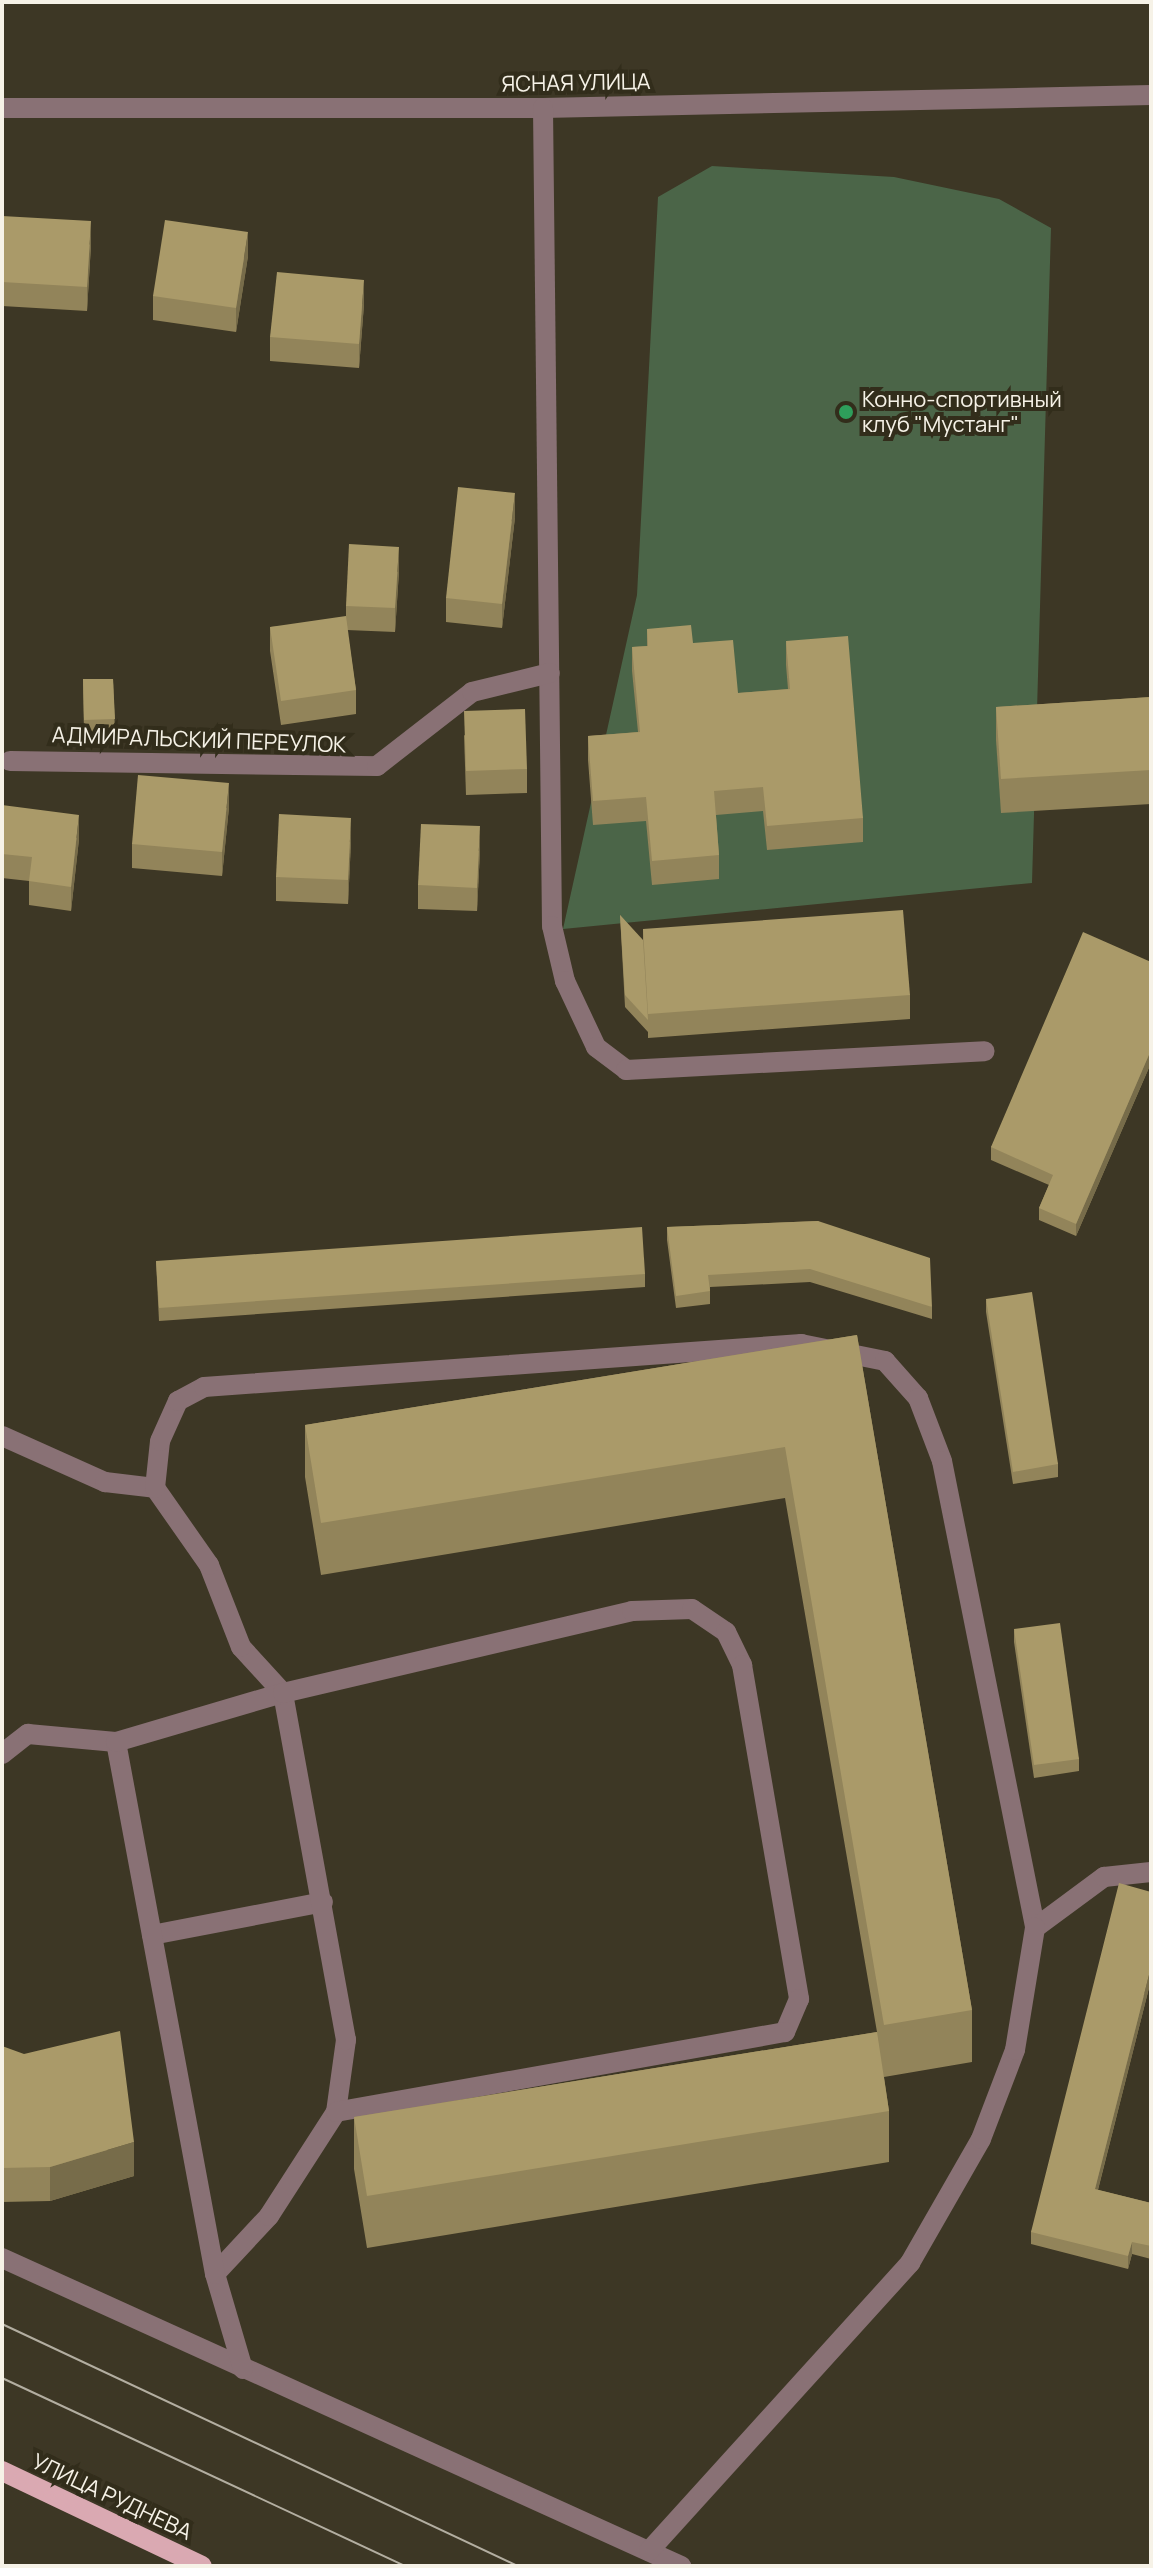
<!DOCTYPE html>
<meta charset="utf-8">
<style>
body{margin:0}
#map{position:relative;width:1153px;height:2568px;overflow:hidden;background:#3d3725;font-family:Manrope,sans-serif}
div>[style]{position:absolute}
.green>*{inset:0;background:#4b6548}
.minor>*{height:20px;margin:-10px;padding:0 10px;transform-origin:10px;border-radius:10px;background:#897175}
.major>*{height:20px;margin:-10px;padding:0 10px;transform-origin:10px;border-radius:10px;background:#daa9b2}
.tram>*{height:2px;margin:-1px;padding:0 1px;transform-origin:1px;border-radius:1px;background:#b3aea1}
.wall>*{inset:0;background:#92845a}
.shaded-wall>*{inset:0;background:#776c4a}
.building>*{inset:0;background:#aa9a69}
.dots>*{width:22px;height:22px;translate:-50% -50%;box-sizing:border-box;border:4px solid #322d1b;border-radius:50%}
span{translate:-50% -50%;white-space:nowrap;text-align:center;line-height:1.15;-webkit-text-stroke:8px #322d1b;paint-order:stroke}
.street-label{font-size:22px;color:#f6f2e7}
.poi-label{font-size:22px;color:#f6f2e7}
.left{translate:0 -50%;text-align:left}
.frame{position:absolute;inset:0;border:4px solid #f6f2e7;pointer-events:none}
</style>
<div id="map">
<div class="green">
<div style="clip-path:polygon(712px 166px,894px 177px,999px 199px,1051px 228px,1032px 883px,563px 929px,637px 595px,658px 197px)"></div>
</div>
<div class="minor">
<div style="left:2px;top:108px;width:541px"></div>
<div style="left:543px;top:108px;width:608px;rotate:-1.22deg"></div>
<div style="left:543px;top:108px;width:818px;rotate:89.37deg"></div>
<div style="left:552px;top:926px;width:57px;rotate:76.7deg"></div>
<div style="left:565px;top:981px;width:73px;rotate:64.8deg"></div>
<div style="left:596px;top:1047px;width:38px;rotate:37deg"></div>
<div style="left:626px;top:1070px;width:359px;rotate:-3deg"></div>
<div style="left:10px;top:761px;width:367px;rotate:0.8deg"></div>
<div style="left:377px;top:766px;width:120px;rotate:-37.9deg"></div>
<div style="left:472px;top:692px;width:80px;rotate:-13.7deg"></div>
<div style="left:2px;top:1436px;width:113px;rotate:24.1deg"></div>
<div style="left:105px;top:1482px;width:50px;rotate:6.8deg"></div>
<div style="left:2px;top:1754px;width:33px;rotate:-38deg"></div>
<div style="left:28px;top:1734px;width:88px;rotate:5.2deg"></div>
<div style="left:152px;top:1935px;width:174px;rotate:-10.9deg"></div>
<div style="left:2px;top:2258px;width:746px;rotate:24.4deg"></div>
<div style="left:215px;top:2274px;width:79px;rotate:-47deg"></div>
<div style="left:269px;top:2216px;width:124px;rotate:-57.2deg"></div>
<div style="left:336px;top:2112px;width:73px;rotate:-82.1deg"></div>
<div style="left:346px;top:2040px;width:353px;rotate:-100.3deg"></div>
<div style="left:283px;top:1693px;width:62px;rotate:-132.4deg"></div>
<div style="left:241px;top:1647px;width:88px;rotate:-111.3deg"></div>
<div style="left:209px;top:1565px;width:94px;rotate:-125deg"></div>
<div style="left:155px;top:1488px;width:47px;rotate:-83.9deg"></div>
<div style="left:160px;top:1441px;width:44px;rotate:-65.8deg"></div>
<div style="left:178px;top:1401px;width:30px;rotate:-28deg"></div>
<div style="left:204px;top:1387px;width:599px;rotate:-4.12deg"></div>
<div style="left:801px;top:1344px;width:86px;rotate:11.4deg"></div>
<div style="left:885px;top:1361px;width:50px;rotate:48.3deg"></div>
<div style="left:918px;top:1398px;width:67px;rotate:69.1deg"></div>
<div style="left:942px;top:1461px;width:476px;rotate:78.7deg"></div>
<div style="left:1035px;top:1928px;width:86px;rotate:-36.5deg"></div>
<div style="left:1104px;top:1877px;width:47px;rotate:-6.1deg"></div>
<div style="left:243px;top:2369px;width:99px;rotate:-106.4deg"></div>
<div style="left:215px;top:2274px;width:541px;rotate:-100.54deg"></div>
<div style="left:116px;top:1742px;width:174px;rotate:-16.4deg"></div>
<div style="left:283px;top:1693px;width:359px;rotate:-13.2deg"></div>
<div style="left:632px;top:1611px;width:60px;rotate:-1.9deg"></div>
<div style="left:692px;top:1609px;width:41px;rotate:34.1deg"></div>
<div style="left:726px;top:1632px;width:37px;rotate:64deg"></div>
<div style="left:742px;top:1665px;width:339px;rotate:80.3deg"></div>
<div style="left:799px;top:1999px;width:36px;rotate:113deg"></div>
<div style="left:785px;top:2032px;width:456px;rotate:169.9deg"></div>
<div style="left:649px;top:2551px;width:389px;rotate:-47.8deg"></div>
<div style="left:910px;top:2263px;width:143px;rotate:-60.2deg"></div>
<div style="left:981px;top:2139px;width:95px;rotate:-69.1deg"></div>
<div style="left:1015px;top:2050px;width:124px;rotate:-80.7deg"></div>
</div>
<div class="major">
<div style="left:2px;top:2471px;width:221px;rotate:25.4deg"></div>
</div>
<div class="tram">
<div style="left:2px;top:2324px;width:570px;rotate:25.13deg"></div>
<div style="left:2px;top:2378px;width:445px;rotate:25deg"></div>
</div>
<div class="wall">
<div style="clip-path:polygon(2px 216px,91px 245px,87px 311px,2px 306px)"></div>
<div style="clip-path:polygon(248px 256px,236px 332px,153px 320px,153px 296px)"></div>
<div style="clip-path:polygon(364px 304px,359px 368px,270px 361px,270px 337px)"></div>
<div style="clip-path:polygon(515px 517px,502px 628px,446px 622px,446px 598px)"></div>
<div style="clip-path:polygon(399px 571px,395px 632px,347px 630px,356px 690px,356px 714px,281px 725px,270px 651px,270px 627px,346px 621px,346px 606px)"></div>
<div style="clip-path:polygon(647px 629px,693px 643px,738px 693px,788px 689px,786px 665px,786px 641px,863px 818px,863px 842px,767px 850px,763px 811px,716px 815px,719px 855px,719px 879px,652px 885px,646px 821px,593px 825px,588px 760px,588px 736px,638px 732px,632px 671px,632px 647px,647px 646px)"></div>
<div style="clip-path:polygon(83px 679px,113px 679px,115px 732px,84px 733px)"></div>
<div style="clip-path:polygon(1151px 697px,1151px 804px,1001px 813px,996px 740px,996px 707px)"></div>
<div style="clip-path:polygon(464px 735px,527px 769px,527px 793px,466px 795px)"></div>
<div style="clip-path:polygon(2px 805px,79px 839px,71px 911px,29px 905px,29px 881px,2px 878px)"></div>
<div style="clip-path:polygon(229px 807px,222px 876px,132px 868px,132px 844px)"></div>
<div style="clip-path:polygon(351px 841px,348px 904px,276px 901px,276px 877px)"></div>
<div style="clip-path:polygon(480px 850px,477px 911px,418px 909px,418px 885px)"></div>
<div style="clip-path:polygon(620px 915px,643px 941px,643px 929px,910px 995px,910px 1019px,648px 1038px,648px 1032px,625px 1007px)"></div>
<div style="clip-path:polygon(1151px 962px,1151px 1063px,1076px 1236px,1039px 1220px,1039px 1208px,1049px 1185px,991px 1160px,991px 1147px)"></div>
<div style="clip-path:polygon(818px 1221px,932px 1307px,932px 1319px,810px 1282px,710px 1287px,710px 1304px,676px 1308px,667px 1240px,667px 1227px)"></div>
<div style="clip-path:polygon(156px 1261px,645px 1274px,645px 1287px,159px 1321px)"></div>
<div style="clip-path:polygon(986px 1299px,1058px 1464px,1058px 1477px,1013px 1484px,986px 1312px)"></div>
<div style="clip-path:polygon(857px 1335px,972px 2010px,972px 2062px,884px 2077px,889px 2111px,889px 2162px,367px 2248px,354px 2169px,354px 2117px,877px 2032px,785px 1498px,321px 1575px,305px 1477px,305px 1425px)"></div>
<div style="clip-path:polygon(1014px 1629px,1079px 1759px,1079px 1771px,1034px 1778px,1014px 1642px)"></div>
<div style="clip-path:polygon(1151px 1980px,1098px 2190px,1151px 2203px,1151px 2259px,1132px 2254px,1128px 2269px,1031px 2244px,1031px 2232px)"></div>
<div style="clip-path:polygon(2px 2046px,134px 2176px,50px 2201px,2px 2202px)"></div>
</div>
<div class="shaded-wall">
<div style="clip-path:polygon(91px 221px,91px 245px,87px 311px,87px 287px)"></div>
<div style="clip-path:polygon(248px 232px,248px 256px,236px 332px,236px 308px)"></div>
<div style="clip-path:polygon(364px 280px,364px 304px,359px 368px,359px 344px)"></div>
<div style="clip-path:polygon(515px 493px,515px 517px,502px 628px,502px 604px)"></div>
<div style="clip-path:polygon(399px 547px,399px 571px,395px 632px,395px 608px)"></div>
<div style="clip-path:polygon(229px 783px,229px 807px,222px 876px,222px 852px)"></div>
<div style="clip-path:polygon(79px 815px,79px 839px,71px 911px,71px 887px)"></div>
<div style="clip-path:polygon(351px 818px,351px 841px,348px 904px,348px 880px)"></div>
<div style="clip-path:polygon(480px 826px,480px 850px,477px 911px,477px 888px)"></div>
<div style="clip-path:polygon(1151px 1050px,1151px 1063px,1076px 1236px,1076px 1224px)"></div>
<div style="clip-path:polygon(1151px 1967px,1151px 1980px,1095px 2201px,1095px 2189px)"></div>
<div style="clip-path:polygon(134px 2142px,134px 2176px,50px 2201px,50px 2167px)"></div>
<div style="clip-path:polygon(1132px 2242px,1132px 2254px,1128px 2269px,1128px 2256px)"></div>
</div>
<div class="building">
<div style="clip-path:polygon(2px 216px,91px 221px,87px 287px,2px 282px)"></div>
<div style="clip-path:polygon(165px 220px,248px 232px,236px 308px,153px 296px)"></div>
<div style="clip-path:polygon(277px 272px,364px 280px,359px 344px,270px 337px)"></div>
<div style="clip-path:polygon(458px 487px,515px 493px,502px 604px,446px 598px)"></div>
<div style="clip-path:polygon(349px 544px,399px 547px,395px 608px,346px 606px)"></div>
<div style="clip-path:polygon(346px 616px,356px 690px,281px 701px,270px 627px)"></div>
<div style="clip-path:polygon(691px 625px,693px 643px,733px 640px,738px 693px,790px 689px,786px 641px,848px 636px,863px 818px,767px 826px,763px 787px,714px 791px,719px 855px,652px 861px,646px 797px,593px 801px,588px 736px,640px 732px,632px 647px,648px 646px,647px 629px)"></div>
<div style="clip-path:polygon(83px 679px,113px 679px,115px 719px,84px 720px)"></div>
<div style="clip-path:polygon(1151px 697px,1151px 770px,1001px 779px,996px 707px)"></div>
<div style="clip-path:polygon(525px 709px,527px 769px,466px 771px,464px 711px)"></div>
<div style="clip-path:polygon(138px 775px,229px 783px,222px 852px,132px 844px)"></div>
<div style="clip-path:polygon(2px 805px,79px 815px,71px 887px,29px 881px,32px 857px,2px 854px)"></div>
<div style="clip-path:polygon(279px 814px,351px 818px,348px 880px,276px 877px)"></div>
<div style="clip-path:polygon(421px 824px,480px 826px,477px 888px,418px 885px)"></div>
<div style="clip-path:polygon(903px 910px,910px 995px,648px 1014px,643px 929px)"></div>
<div style="clip-path:polygon(620px 915px,643px 940px,648px 1020px,625px 995px)"></div>
<div style="clip-path:polygon(1083px 932px,1151px 962px,1151px 1050px,1076px 1224px,1039px 1208px,1053px 1175px,991px 1147px)"></div>
<div style="clip-path:polygon(818px 1221px,930px 1258px,932px 1307px,810px 1269px,708px 1275px,710px 1291px,676px 1296px,667px 1227px)"></div>
<div style="clip-path:polygon(642px 1227px,645px 1274px,159px 1308px,156px 1261px)"></div>
<div style="clip-path:polygon(1032px 1292px,1058px 1464px,1013px 1472px,986px 1299px)"></div>
<div style="clip-path:polygon(857px 1335px,972px 2010px,884px 2025px,785px 1447px,321px 1523px,305px 1425px)"></div>
<div style="clip-path:polygon(1060px 1623px,1079px 1759px,1034px 1765px,1014px 1629px)"></div>
<div style="clip-path:polygon(1119px 1883px,1151px 1892px,1151px 1967px,1095px 2189px,1151px 2203px,1151px 2246px,1132px 2242px,1128px 2256px,1031px 2232px)"></div>
<div style="clip-path:polygon(120px 2031px,134px 2142px,50px 2167px,2px 2168px,2px 2046px,24px 2054px)"></div>
<div style="clip-path:polygon(877px 2032px,889px 2111px,367px 2196px,354px 2117px)"></div>
</div>
<div class="dots">
<div style="left:846px;top:412px;background:#2e9e5b"></div>
</div>
<div class="street-label">
<span style="left:576px;top:83px;rotate:-1deg">ЯСНАЯ УЛИЦА</span>
<span style="left:199px;top:740px;rotate:2deg">АДМИРАЛЬСКИЙ ПЕРЕУЛОК</span>
<span style="left:112px;top:2497px;rotate:25deg">УЛИЦА РУДНЕВА</span>
</div>
<div class="poi-label">
<span class="left" style="left:862px;top:412px">Конно-спортивный<br>клуб "Мустанг"</span>
</div>
<div class="frame"></div>
</div>
